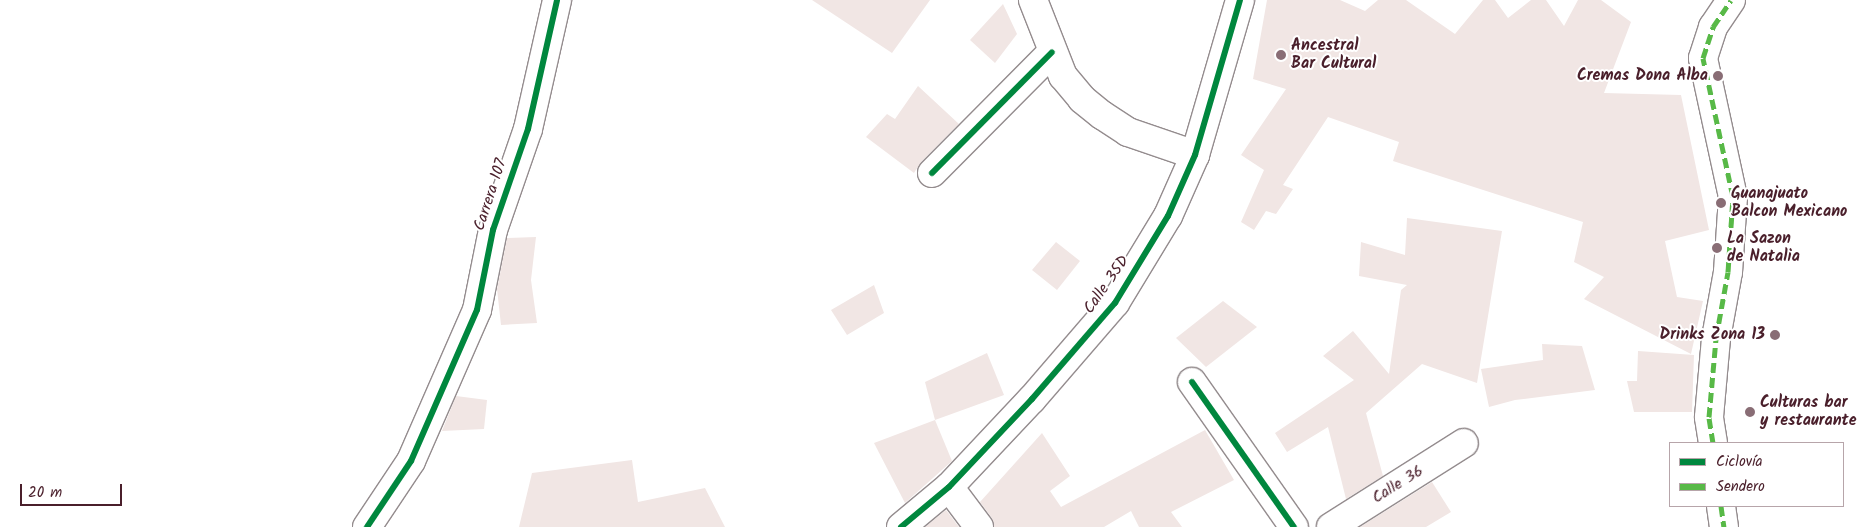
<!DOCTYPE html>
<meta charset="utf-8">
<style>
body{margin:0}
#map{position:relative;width:1864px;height:527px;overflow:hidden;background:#fff;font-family:Kalam,sans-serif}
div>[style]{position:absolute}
.building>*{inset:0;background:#f1e6e4}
.roads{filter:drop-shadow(1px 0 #948c8e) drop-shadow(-1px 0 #948c8e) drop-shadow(0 1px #948c8e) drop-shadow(0 -1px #948c8e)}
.minor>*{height:28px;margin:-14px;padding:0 14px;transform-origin:14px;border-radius:14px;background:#fff}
.quiet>*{height:5px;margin-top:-2.5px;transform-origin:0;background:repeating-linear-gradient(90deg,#58b947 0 10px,transparent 0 15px)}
.cycleway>*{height:6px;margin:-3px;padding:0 3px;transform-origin:3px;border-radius:3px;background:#00873e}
.dots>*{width:14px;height:14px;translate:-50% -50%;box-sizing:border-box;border:2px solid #fff;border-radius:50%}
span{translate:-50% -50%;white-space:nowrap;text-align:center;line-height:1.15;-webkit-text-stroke:4px #fff;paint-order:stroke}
.poi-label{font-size:16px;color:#4a1f2b;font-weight:700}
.left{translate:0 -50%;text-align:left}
.right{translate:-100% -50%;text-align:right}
.street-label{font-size:16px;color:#4a1f2b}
.legend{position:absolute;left:1669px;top:442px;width:175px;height:65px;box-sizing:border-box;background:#fff;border:1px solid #b7a5aa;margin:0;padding:6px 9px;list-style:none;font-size:15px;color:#4a1f2b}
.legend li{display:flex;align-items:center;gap:10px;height:25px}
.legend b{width:25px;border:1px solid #b7a5aa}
.scale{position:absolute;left:20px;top:484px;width:102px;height:22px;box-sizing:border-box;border:2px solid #4a1f2b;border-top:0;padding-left:6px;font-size:15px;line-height:18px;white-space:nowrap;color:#4a1f2b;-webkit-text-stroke:4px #fff;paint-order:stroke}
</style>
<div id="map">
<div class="building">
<div style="clip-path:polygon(812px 0,930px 0,892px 53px)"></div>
<div style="clip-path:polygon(1267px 0,1340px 0,1365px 11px,1378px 0,1406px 0,1455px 34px,1483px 0,1495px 0,1508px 18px,1531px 0,1546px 0,1564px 26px,1578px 0,1601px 0,1631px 22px,1604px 93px,1681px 95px,1709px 230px,1665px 241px,1677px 297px,1703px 301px,1691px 354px,1584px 299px,1604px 277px,1574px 262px,1583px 222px,1393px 161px,1399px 142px,1328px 117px,1283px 185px,1293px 189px,1276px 214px,1266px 211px,1254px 230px,1241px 222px,1264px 170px,1241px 155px,1286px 89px,1253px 79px)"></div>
<div style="clip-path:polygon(1003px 4px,1017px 34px,995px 63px,970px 40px)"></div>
<div style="clip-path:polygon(918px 86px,959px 124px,921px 162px,914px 173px,866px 137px,887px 114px,895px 119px)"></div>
<div style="clip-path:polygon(1407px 218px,1502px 231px,1477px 383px,1422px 364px,1366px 413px,1383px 476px,1346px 499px,1328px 427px,1287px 452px,1275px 433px,1354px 380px,1323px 356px,1353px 331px,1389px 374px,1401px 290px,1407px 285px,1359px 276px,1361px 242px,1405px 255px)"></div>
<div style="clip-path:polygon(536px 237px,531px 280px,537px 323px,501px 325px,497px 289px,507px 238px)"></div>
<div style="clip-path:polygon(1056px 242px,1080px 261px,1057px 290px,1032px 270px)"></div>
<div style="clip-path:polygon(874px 285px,884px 313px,847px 335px,831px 310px)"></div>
<div style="clip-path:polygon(1223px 301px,1257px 327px,1206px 367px,1176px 338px)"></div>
<div style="clip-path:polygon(1542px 344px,1582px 346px,1595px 390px,1515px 400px,1489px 407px,1481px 369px,1543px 360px)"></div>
<div style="clip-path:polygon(1638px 351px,1694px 355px,1692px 412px,1634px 412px,1627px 381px,1637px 381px)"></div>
<div style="clip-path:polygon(987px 353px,1004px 395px,935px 420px,925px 382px)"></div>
<div style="clip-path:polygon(456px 396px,487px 400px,484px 429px,442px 431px)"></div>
<div style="clip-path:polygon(935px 420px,952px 461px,905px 503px,874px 443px)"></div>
<div style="clip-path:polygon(1205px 430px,1234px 480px,1171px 512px,1182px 527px,1139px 527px,1131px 511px,1104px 527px,994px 527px,992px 518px,980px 502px,1042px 433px,1070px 476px,1050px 491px,1061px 507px)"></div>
<div style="clip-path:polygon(632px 460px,638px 502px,705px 488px,725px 527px,519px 527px,532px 473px)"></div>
<div style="clip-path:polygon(1432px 482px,1451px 512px,1426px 527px,1360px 527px)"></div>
<div style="clip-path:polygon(946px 510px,959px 527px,925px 527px)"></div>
</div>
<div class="roads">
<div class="minor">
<div style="left:1033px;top:0;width:82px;rotate:68.5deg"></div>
<div style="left:1063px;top:76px;width:30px;rotate:50deg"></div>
<div style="left:1082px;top:99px;width:26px;rotate:39deg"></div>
<div style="left:1102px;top:115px;width:31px;rotate:33deg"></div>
<div style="left:1128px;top:132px;width:71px;rotate:18.9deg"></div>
<div style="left:932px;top:173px;width:170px;rotate:-45.2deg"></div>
<div style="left:1192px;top:382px;width:177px;rotate:54.9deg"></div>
<div style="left:1713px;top:443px;width:26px;rotate:-99deg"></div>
<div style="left:1709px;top:417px;width:79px;rotate:-84.9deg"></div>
<div style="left:1716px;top:338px;width:67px;rotate:-79.7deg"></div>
<div style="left:1728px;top:272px;width:75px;rotate:-86.2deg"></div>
<div style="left:1733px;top:197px;width:142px;rotate:-102.2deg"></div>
<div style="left:1703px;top:58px;width:33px;rotate:-72deg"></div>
<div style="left:1713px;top:27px;width:32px;rotate:-56deg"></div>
<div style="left:949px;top:487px;width:50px;rotate:53.1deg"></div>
<div style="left:1721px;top:506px;width:21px;rotate:82deg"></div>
<div style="left:367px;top:527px;width:79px;rotate:-56.3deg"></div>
<div style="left:411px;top:461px;width:165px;rotate:-66.4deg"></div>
<div style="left:477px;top:310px;width:82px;rotate:-78.7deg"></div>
<div style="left:493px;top:230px;width:107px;rotate:-70.9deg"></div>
<div style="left:528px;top:129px;width:132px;rotate:-77.3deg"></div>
<div style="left:901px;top:527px;width:62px;rotate:-39.8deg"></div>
<div style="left:949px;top:487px;width:121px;rotate:-46.7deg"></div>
<div style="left:1032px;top:399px;width:127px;rotate:-49.2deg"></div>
<div style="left:1115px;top:303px;width:102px;rotate:-58.7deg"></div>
<div style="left:1168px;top:216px;width:67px;rotate:-66.1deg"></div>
<div style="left:1195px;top:155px;width:161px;rotate:-73.8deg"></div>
<div style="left:1331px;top:527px;width:157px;rotate:-32.3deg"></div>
</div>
</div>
<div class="quiet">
<div style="left:1713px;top:443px;width:26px;rotate:-99deg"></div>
<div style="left:1709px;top:417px;width:79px;rotate:-84.9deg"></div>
<div style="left:1716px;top:338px;width:67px;rotate:-79.7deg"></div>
<div style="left:1728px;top:272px;width:75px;rotate:-86.2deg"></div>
<div style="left:1733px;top:197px;width:142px;rotate:-102.2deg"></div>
<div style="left:1703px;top:58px;width:33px;rotate:-72deg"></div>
<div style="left:1713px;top:27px;width:32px;rotate:-56deg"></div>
<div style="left:1721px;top:506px;width:21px;rotate:82deg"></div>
</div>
<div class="cycleway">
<div style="left:932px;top:173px;width:170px;rotate:-45.2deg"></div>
<div style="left:1192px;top:382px;width:177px;rotate:54.9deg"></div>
<div style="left:367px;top:527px;width:79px;rotate:-56.3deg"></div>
<div style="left:411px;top:461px;width:165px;rotate:-66.4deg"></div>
<div style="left:477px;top:310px;width:82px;rotate:-78.7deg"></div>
<div style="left:493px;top:230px;width:107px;rotate:-70.9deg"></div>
<div style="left:528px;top:129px;width:132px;rotate:-77.3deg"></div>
<div style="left:901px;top:527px;width:62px;rotate:-39.8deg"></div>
<div style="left:949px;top:487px;width:121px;rotate:-46.7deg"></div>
<div style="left:1032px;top:399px;width:127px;rotate:-49.2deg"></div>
<div style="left:1115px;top:303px;width:102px;rotate:-58.7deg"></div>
<div style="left:1168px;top:216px;width:67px;rotate:-66.1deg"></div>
<div style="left:1195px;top:155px;width:161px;rotate:-73.8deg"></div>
</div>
<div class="dots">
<div style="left:1281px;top:55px;background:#896d75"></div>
<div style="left:1718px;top:76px;background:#896d75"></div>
<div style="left:1721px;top:203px;background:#896d75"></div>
<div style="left:1717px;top:248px;background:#896d75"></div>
<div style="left:1775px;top:335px;background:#896d75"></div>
<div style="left:1750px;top:412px;background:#896d75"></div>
</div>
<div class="poi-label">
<span class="left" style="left:1291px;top:55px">Ancestral<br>Bar Cultural</span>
<span class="right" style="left:1708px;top:76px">Cremas Dona Alba</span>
<span class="left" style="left:1731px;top:203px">Guanajuato<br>Balcon Mexicano</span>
<span class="left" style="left:1727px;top:248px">La Sazon<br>de Natalia</span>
<span class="right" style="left:1765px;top:335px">Drinks Zona 13</span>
<span class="left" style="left:1760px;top:412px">Culturas bar<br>y restaurante</span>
</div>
<div class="street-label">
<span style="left:491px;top:195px;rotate:-72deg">Carrera 107</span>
<span style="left:1107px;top:285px;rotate:-55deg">Calle 35D</span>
<span style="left:1398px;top:485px;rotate:-32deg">Calle 36</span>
</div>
<ul class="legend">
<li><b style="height:6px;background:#00873e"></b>Ciclovía</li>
<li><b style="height:6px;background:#58b947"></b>Sendero</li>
</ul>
<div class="scale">20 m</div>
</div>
